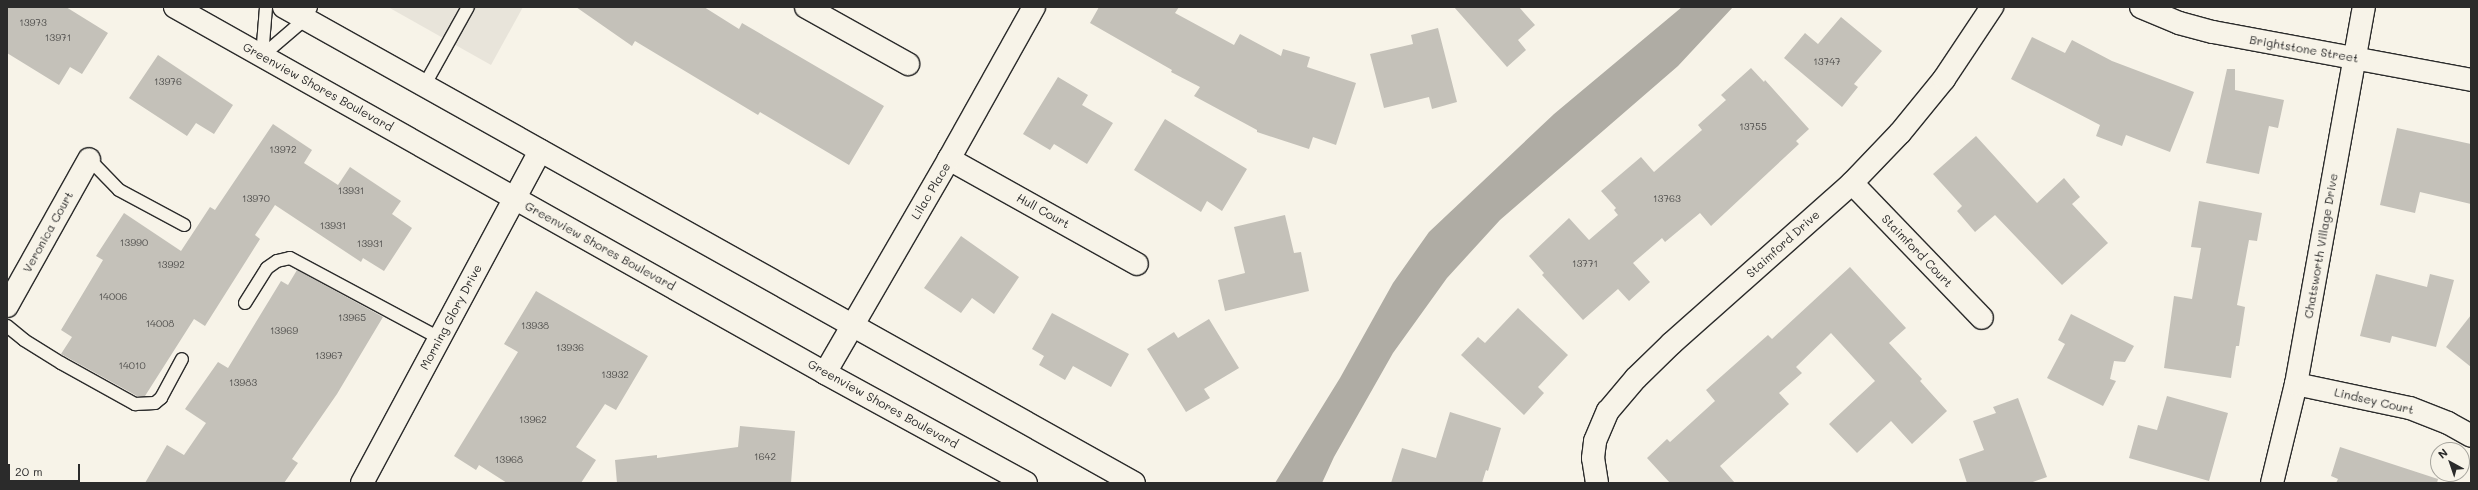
<!DOCTYPE html>
<style>
body{margin:0}
#map{position:relative;width:2478px;height:490px;overflow:hidden;background:#f7f3e8;font-family:Mali,sans-serif}
div>[style]{position:absolute}
.built>*{inset:0;background:#e8e4da}
.water>*{inset:0;background:#afaca4}
.building>*{inset:0;background:#c4c1b9}
.roads{filter:drop-shadow(1px 0 #2b2b2b) drop-shadow(-1px 0 #2b2b2b) drop-shadow(0 1px #2b2b2b) drop-shadow(0 -1px #2b2b2b)}
.lane>*{height:12px;margin:-6px;padding:0 6px;transform-origin:6px;border-radius:6px;background:#f7f3e8}
.street>*{height:22px;margin:-11px;padding:0 11px;transform-origin:11px;border-radius:11px;background:#f7f3e8}
.secondary>*{height:22px;margin:-11px;padding:0 11px;transform-origin:11px;border-radius:11px;background:#f7f3e8}
span{translate:-50% -50%;white-space:nowrap;text-align:center;line-height:1.15;-webkit-text-stroke:3px #f7f3e8;paint-order:stroke}
.number-label{font-size:10px;color:#51504e}
.number-label span{-webkit-text-stroke-width:0}
.street-label{font-size:12px;color:#2b2b2b}
.frame{position:absolute;inset:0;border:8px solid #2b2b2b;pointer-events:none}
.north{position:absolute;left:2430px;top:442px;width:40px;height:40px;box-sizing:border-box;background:#f7f3e8;border:1px solid #a5a39c;border-radius:50%;rotate:320deg;font-size:11px;font-weight:700;line-height:16px;text-align:center;color:#2b2b2b}
.north::after{content:'';display:block;margin:auto;width:14px;height:18px;background:#2b2b2b;clip-path:polygon(50% 0,100% 100%,50% 72%,0 100%)}
.scale{position:absolute;left:8px;top:464px;width:72px;height:18px;box-sizing:border-box;border:2px solid #2b2b2b;border-top:0;padding-left:5px;font-size:12px;line-height:14px;white-space:nowrap;color:#2b2b2b;-webkit-text-stroke:3px #f7f3e8;paint-order:stroke}
</style>
<div id="map">
<div class="built">
<div style="clip-path:polygon(388px 7px,523px 7px,491px 65px)"></div>
</div>
<div class="water">
<div style="clip-path:polygon(1682px 7px,1733px 7px,1678px 66px,1500px 220px,1447px 278px,1393px 353px,1334px 457px,1322px 483px,1275px 483px,1340px 378px,1393px 283px,1429px 232px,1554px 114px)"></div>
</div>
<div class="building">
<div style="clip-path:polygon(7px 7px,66px 7px,108px 33px,82px 74px,70px 67px,59px 85px,7px 53px)"></div>
<div style="clip-path:polygon(576px 7px,704px 7px,739px 29px,742px 23px,884px 106px,849px 165px,760px 112px,758px 115px,635px 41px,632px 46px)"></div>
<div style="clip-path:polygon(1099px 7px,1179px 7px,1175px 13px,1234px 45px,1240px 34px,1281px 56px,1283px 49px,1310px 57px,1307px 67px,1356px 83px,1336px 145px,1313px 137px,1309px 149px,1257px 132px,1257px 130px,1194px 96px,1200px 87px,1171px 72px,1172px 70px,1090px 23px)"></div>
<div style="clip-path:polygon(1454px 7px,1519px 7px,1535px 25px,1518px 40px,1526px 50px,1507px 67px)"></div>
<div style="clip-path:polygon(1841px 17px,1882px 51px,1854px 84px,1858px 87px,1842px 107px,1784px 58px,1805px 33px,1818px 44px)"></div>
<div style="clip-path:polygon(1438px 28px,1457px 102px,1432px 109px,1429px 97px,1384px 108px,1370px 54px,1413px 44px,1411px 35px)"></div>
<div style="clip-path:polygon(2032px 37px,2065px 53px,2072px 40px,2112px 61px,2194px 92px,2170px 152px,2126px 135px,2122px 146px,2096px 136px,2100px 125px,2011px 79px)"></div>
<div style="clip-path:polygon(158px 55px,233px 105px,214px 134px,196px 123px,187px 136px,129px 98px)"></div>
<div style="clip-path:polygon(1751px 68px,1764px 82px,1765px 80px,1809px 129px,1796px 141px,1799px 144px,1711px 226px,1700px 213px,1665px 242px,1662px 238px,1633px 263px,1650px 282px,1629px 301px,1618px 289px,1583px 320px,1542px 275px,1544px 273px,1529px 256px,1569px 218px,1589px 240px,1618px 215px,1614px 210px,1616px 208px,1601px 191px,1641px 157px,1654px 172px,1702px 130px,1698px 125px,1726px 100px,1721px 95px)"></div>
<div style="clip-path:polygon(2227px 69px,2235px 69px,2235px 90px,2284px 100px,2278px 128px,2269px 126px,2259px 174px,2206px 163px)"></div>
<div style="clip-path:polygon(1058px 77px,1088px 95px,1082px 105px,1113px 123px,1087px 164px,1054px 144px,1050px 150px,1023px 134px)"></div>
<div style="clip-path:polygon(1165px 119px,1247px 169px,1222px 211px,1207px 201px,1201px 212px,1134px 170px)"></div>
<div style="clip-path:polygon(273px 124px,312px 150px,304px 163px,338px 185px,350px 167px,401px 201px,392px 214px,412px 228px,384px 271px,363px 258px,361px 262px,275px 205px,255px 235px,260px 239px,205px 326px,194px 319px,145px 396px,137px 396px,61px 354px,72px 337px,61px 330px,103px 260px,96px 256px,124px 213px,181px 251px,210px 207px,215px 210px)"></div>
<div style="clip-path:polygon(2397px 128px,2471px 144px,2471px 204px,2420px 192px,2415px 213px,2380px 205px)"></div>
<div style="clip-path:polygon(1976px 136px,2037px 203px,2064px 178px,2080px 197px,2072px 204px,2108px 243px,2062px 285px,1995px 215px,1975px 232px,1957px 211px,1962px 206px,1933px 174px)"></div>
<div style="clip-path:polygon(2199px 201px,2262px 213px,2257px 241px,2249px 240px,2237px 305px,2245px 307px,2239px 346px,2236px 346px,2231px 378px,2164px 368px,2174px 296px,2192px 299px,2201px 248px,2191px 247px)"></div>
<div style="clip-path:polygon(1285px 215px,1294px 253px,1301px 252px,1309px 291px,1225px 311px,1218px 280px,1245px 273px,1234px 227px)"></div>
<div style="clip-path:polygon(961px 236px,1019px 277px,994px 314px,972px 298px,961px 313px,924px 288px)"></div>
<div style="clip-path:polygon(1850px 267px,1906px 328px,1889px 343px,1922px 379px,1920px 381px,1947px 411px,1912px 444px,1891px 421px,1857px 453px,1829px 424px,1875px 381px,1831px 333px,1796px 367px,1802px 373px,1779px 393px,1789px 404px,1720px 466px,1735px 483px,1670px 483px,1647px 458px,1667px 439px,1670px 442px,1715px 401px,1706px 390px,1768px 335px,1772px 339px)"></div>
<div style="clip-path:polygon(297px 270px,383px 317px,337px 394px,292px 459px,298px 463px,284px 483px,145px 483px,167px 445px,184px 455px,206px 423px,185px 409px,218px 362px,228px 368px,281px 281px,288px 285px)"></div>
<div style="clip-path:polygon(2376px 274px,2427px 287px,2430px 274px,2454px 280px,2436px 347px,2392px 336px,2390px 343px,2360px 336px)"></div>
<div style="clip-path:polygon(536px 291px,648px 356px,616px 410px,605px 404px,576px 447px,596px 460px,581px 483px,507px 483px,479px 465px,476px 470px,454px 456px,518px 352px,504px 344px)"></div>
<div style="clip-path:polygon(1518px 308px,1568px 355px,1538px 387px,1544px 393px,1524px 415px,1461px 355px,1478px 337px,1485px 343px)"></div>
<div style="clip-path:polygon(1052px 313px,1129px 354px,1111px 387px,1073px 366px,1065px 380px,1039px 365px,1044px 356px,1032px 349px)"></div>
<div style="clip-path:polygon(2071px 314px,2134px 346px,2125px 362px,2114px 361px,2110px 379px,2116px 381px,2103px 406px,2047px 378px,2065px 344px,2058px 340px)"></div>
<div style="clip-path:polygon(2471px 315px,2471px 367px,2446px 347px)"></div>
<div style="clip-path:polygon(1209px 319px,1239px 368px,1204px 389px,1210px 398px,1186px 412px,1147px 349px,1174px 332px,1178px 338px)"></div>
<div style="clip-path:polygon(2167px 396px,2228px 413px,2209px 481px,2129px 458px,2138px 425px,2157px 430px)"></div>
<div style="clip-path:polygon(2018px 398px,2047px 477px,2030px 483px,1967px 483px,1959px 459px,1984px 450px,1973px 421px,1996px 413px,1993px 407px)"></div>
<div style="clip-path:polygon(1450px 412px,1501px 428px,1488px 471px,1486px 470px,1482px 483px,1391px 483px,1402px 448px,1436px 458px)"></div>
<div style="clip-path:polygon(740px 426px,795px 431px,791px 483px,617px 483px,615px 460px,657px 455px,657px 458px,738px 447px)"></div>
<div style="clip-path:polygon(2340px 447px,2438px 479px,2437px 483px,2336px 483px,2338px 479px,2331px 476px)"></div>
</div>
<div class="roads">
<div class="lane">
<div style="left:262px;top:56px;width:57px;rotate:-40.7deg"></div>
<div style="left:305px;top:19px;width:13px;rotate:-63deg"></div>
<div style="left:262px;top:56px;width:49px;rotate:-85.3deg"></div>
<div style="left:424px;top:86px;width:90px;rotate:-60.9deg"></div>
<div style="left:89px;top:159px;width:43px;rotate:45.9deg"></div>
<div style="left:119px;top:190px;width:74px;rotate:28.3deg"></div>
<div style="left:245px;top:303px;width:41px;rotate:-57.8deg"></div>
<div style="left:267px;top:268px;width:12px;rotate:-35deg"></div>
<div style="left:277px;top:261px;width:13px;rotate:-13deg"></div>
<div style="left:290px;top:258px;width:169px;rotate:28.2deg"></div>
<div style="left:7px;top:326px;width:22px;rotate:39deg"></div>
<div style="left:24px;top:340px;width:44px;rotate:31.9deg"></div>
<div style="left:61px;top:363px;width:85px;rotate:29deg"></div>
<div style="left:135px;top:404px;width:20px;rotate:-3deg"></div>
<div style="left:155px;top:403px;width:8px;rotate:-40deg"></div>
<div style="left:161px;top:398px;width:44px;rotate:-61.7deg"></div>
</div>
<div class="street">
<div style="left:806px;top:7px;width:117px;rotate:29.2deg"></div>
<div style="left:2141px;top:7px;width:41px;rotate:22.8deg"></div>
<div style="left:2179px;top:23px;width:35px;rotate:15deg"></div>
<div style="left:2213px;top:32px;width:262px;rotate:10.5deg"></div>
<div style="left:949px;top:159px;width:215px;rotate:29.2deg"></div>
<div style="left:1852px;top:183px;width:187px;rotate:46.1deg"></div>
<div style="left:7px;top:306px;width:168px;rotate:-60.8deg"></div>
<div style="left:825px;top:373px;width:247px;rotate:-59.9deg"></div>
<div style="left:949px;top:159px;width:174px;rotate:-60.8deg"></div>
<div style="left:2296px;top:384px;width:116px;rotate:11.9deg"></div>
<div style="left:2410px;top:408px;width:41px;rotate:21.5deg"></div>
<div style="left:2448px;top:423px;width:26px;rotate:29deg"></div>
<div style="left:362px;top:483px;width:377px;rotate:-61.8deg"></div>
<div style="left:1597px;top:483px;width:25px;rotate:-99deg"></div>
<div style="left:1593px;top:458px;width:17px;rotate:-83deg"></div>
<div style="left:1595px;top:441px;width:33px;rotate:-67deg"></div>
<div style="left:1608px;top:411px;width:43px;rotate:-49.7deg"></div>
<div style="left:1636px;top:378px;width:50px;rotate:-44.2deg"></div>
<div style="left:1672px;top:343px;width:241px;rotate:-41.6deg"></div>
<div style="left:1852px;top:183px;width:69px;rotate:-46.2deg"></div>
<div style="left:1900px;top:133px;width:70px;rotate:-50.8deg"></div>
<div style="left:1944px;top:79px;width:87px;rotate:-56.3deg"></div>
<div style="left:2272px;top:483px;width:102px;rotate:-76.4deg"></div>
<div style="left:2296px;top:384px;width:383px;rotate:-79.8deg"></div>
</div>
<div class="secondary">
<div style="left:175px;top:7px;width:746px;rotate:29.38deg"></div>
<div style="left:825px;top:373px;width:229px;rotate:28.7deg"></div>
<div style="left:284px;top:7px;width:974px;rotate:29.25deg"></div>
</div>
</div>
<div class="number-label">
<span style="left:33px;top:23px">13973</span>
<span style="left:58px;top:38px">13971</span>
<span style="left:1827px;top:62px">13747</span>
<span style="left:168px;top:82px">13976</span>
<span style="left:1753px;top:127px">13755</span>
<span style="left:283px;top:150px">13972</span>
<span style="left:351px;top:191px">13931</span>
<span style="left:256px;top:199px">13970</span>
<span style="left:1667px;top:199px">13763</span>
<span style="left:333px;top:226px">13931</span>
<span style="left:134px;top:243px">13990</span>
<span style="left:370px;top:244px">13931</span>
<span style="left:1585px;top:264px">13771</span>
<span style="left:171px;top:265px">13992</span>
<span style="left:113px;top:297px">14006</span>
<span style="left:352px;top:318px">13965</span>
<span style="left:160px;top:324px">14008</span>
<span style="left:535px;top:326px">13938</span>
<span style="left:284px;top:331px">13969</span>
<span style="left:570px;top:348px">13936</span>
<span style="left:329px;top:356px">13967</span>
<span style="left:132px;top:366px">14010</span>
<span style="left:615px;top:375px">13932</span>
<span style="left:243px;top:383px">13983</span>
<span style="left:533px;top:420px">13962</span>
<span style="left:765px;top:457px">1642</span>
<span style="left:509px;top:460px">13968</span>
</div>
<div class="street-label">
<span style="left:2304px;top:49px;rotate:10deg">Brightstone Street</span>
<span style="left:318px;top:87px;rotate:29deg">Greenview Shores Boulevard</span>
<span style="left:931px;top:191px;rotate:-59deg">Lilac Place</span>
<span style="left:1043px;top:211px;rotate:29deg">Hull Court</span>
<span style="left:48px;top:232px;rotate:-61deg">Veronica Court</span>
<span style="left:1783px;top:244px;rotate:-42deg">Staimford Drive</span>
<span style="left:600px;top:246px;rotate:29deg">Greenview Shores Boulevard</span>
<span style="left:2321px;top:246px;rotate:-80deg">Chatsworth Village Drive</span>
<span style="left:1917px;top:251px;rotate:46deg">Staimford Court</span>
<span style="left:451px;top:317px;rotate:-62deg">Morning Glory Drive</span>
<span style="left:2374px;top:401px;rotate:13deg">Lindsey Court</span>
<span style="left:883px;top:404px;rotate:29deg">Greenview Shores Boulevard</span>
</div>
<div class="frame"></div>
<div class="north">N</div>
<div class="scale">20 m</div>
</div>
